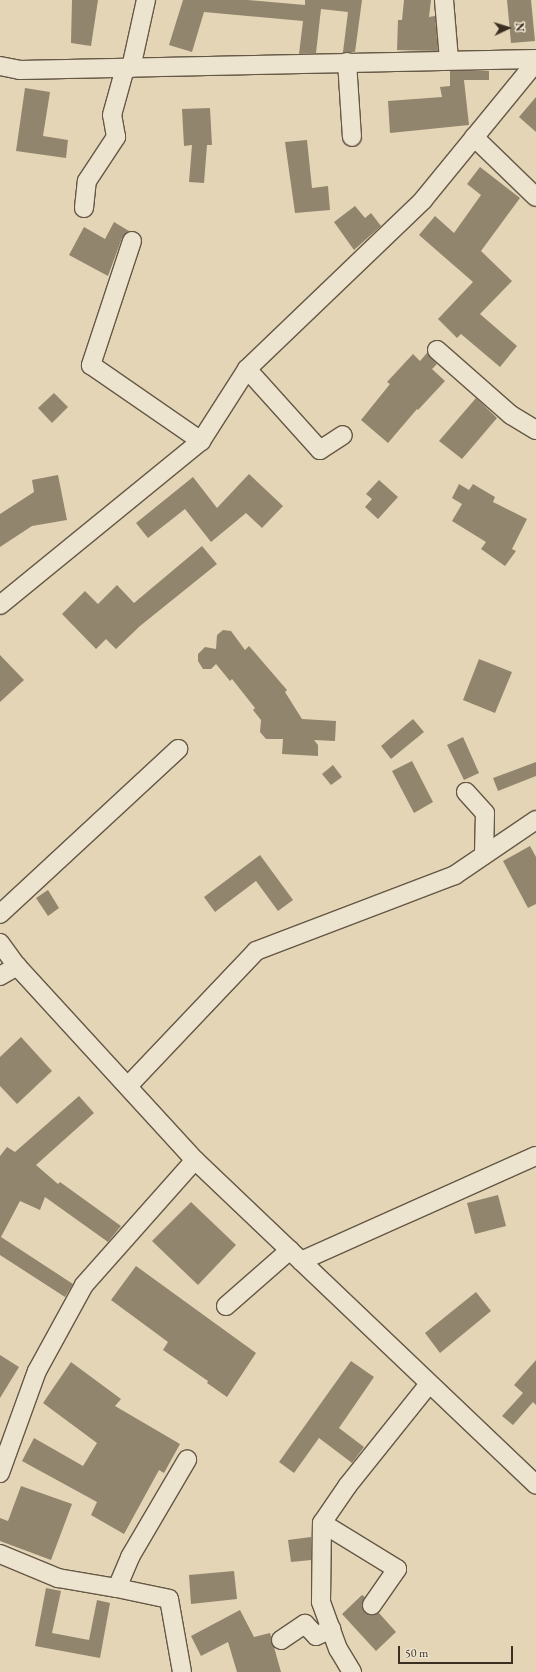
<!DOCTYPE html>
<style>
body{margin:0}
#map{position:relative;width:536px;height:1672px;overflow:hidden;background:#e3d5b5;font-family:"EB Garamond",serif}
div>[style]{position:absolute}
.building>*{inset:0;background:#92856e}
.roads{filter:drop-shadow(1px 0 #655846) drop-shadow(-1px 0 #655846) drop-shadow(0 1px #655846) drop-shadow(0 -1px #655846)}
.minor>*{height:18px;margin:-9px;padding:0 9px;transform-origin:9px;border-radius:9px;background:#ede4cf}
span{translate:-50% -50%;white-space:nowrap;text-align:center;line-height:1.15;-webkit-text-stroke:4px #ede4cf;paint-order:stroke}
.north{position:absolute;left:488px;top:8px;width:40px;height:40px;-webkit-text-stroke:3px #ede4cf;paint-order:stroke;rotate:86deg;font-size:11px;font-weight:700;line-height:16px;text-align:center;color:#3b2f21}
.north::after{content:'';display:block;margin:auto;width:14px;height:18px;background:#3b2f21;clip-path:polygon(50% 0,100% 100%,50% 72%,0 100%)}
.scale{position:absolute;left:398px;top:1646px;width:115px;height:18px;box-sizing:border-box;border:2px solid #3b2f21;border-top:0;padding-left:5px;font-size:12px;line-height:14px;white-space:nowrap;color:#3b2f21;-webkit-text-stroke:3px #ede4cf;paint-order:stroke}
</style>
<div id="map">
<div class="building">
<div style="clip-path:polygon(72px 0,98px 0,91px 46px,71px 43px)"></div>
<div style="clip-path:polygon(183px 0,248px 0,305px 5px,305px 0,362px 0,355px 52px,343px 52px,348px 12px,321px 9px,316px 53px,299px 54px,303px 21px,204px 12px,192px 52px,169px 45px)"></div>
<div style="clip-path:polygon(404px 0,431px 0,429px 17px,435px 16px,438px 51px,397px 50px,398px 20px,402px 20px)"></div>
<div style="clip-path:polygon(507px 0,531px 0,535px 41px,511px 43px)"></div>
<div style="clip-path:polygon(450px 71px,489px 71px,489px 80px,464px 80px,469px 125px,390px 133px,388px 101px,442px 97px,440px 87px,450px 86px)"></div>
<div style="clip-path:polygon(25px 88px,50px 92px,43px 136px,68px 140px,66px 158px,16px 151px)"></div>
<div style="clip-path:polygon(536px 97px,536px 132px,519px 117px)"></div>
<div style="clip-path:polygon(210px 108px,212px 145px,207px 145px,204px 183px,189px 182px,192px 145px,184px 146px,182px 109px)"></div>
<div style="clip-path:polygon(307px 140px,312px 188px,328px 186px,330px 210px,295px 213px,285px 142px)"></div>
<div style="clip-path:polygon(480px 167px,520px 198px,481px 251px,512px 281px,480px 314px,517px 346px,500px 367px,461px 334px,457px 338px,438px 319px,473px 282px,419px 235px,435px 216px,454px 233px,481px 195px,467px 184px)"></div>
<div style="clip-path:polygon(355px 206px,365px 218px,371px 213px,381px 226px,354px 250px,334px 222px)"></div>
<div style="clip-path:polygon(114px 222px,129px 231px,122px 238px,108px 276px,69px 255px,84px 227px,105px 239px)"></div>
<div style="clip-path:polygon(427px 353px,437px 364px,432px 369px,445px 381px,418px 410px,417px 409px,388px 443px,361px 420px,390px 384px,387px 382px,413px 354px,420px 361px)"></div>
<div style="clip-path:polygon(54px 393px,68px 407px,52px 423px,38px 408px)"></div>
<div style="clip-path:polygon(476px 398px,497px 418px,462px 459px,439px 441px)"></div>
<div style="clip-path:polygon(249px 474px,283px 506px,262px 528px,246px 513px,211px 542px,185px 509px,148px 538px,136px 523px,193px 477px,217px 508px)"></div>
<div style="clip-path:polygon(58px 475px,67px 520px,32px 526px,0 547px,0 514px,34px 492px,32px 480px)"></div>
<div style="clip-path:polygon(379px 480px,398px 497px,378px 519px,365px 507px,372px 499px,366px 494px)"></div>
<div style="clip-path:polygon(459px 484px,469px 490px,473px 484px,495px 497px,493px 502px,527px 519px,512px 549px,516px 551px,505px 566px,481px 549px,486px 542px,452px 521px,462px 504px,452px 498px)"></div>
<div style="clip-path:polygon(202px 546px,217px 564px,140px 626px,116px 649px,106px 639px,96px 649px,62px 614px,85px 591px,98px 604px,117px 585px,134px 603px)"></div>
<div style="clip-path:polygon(223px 630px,231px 631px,245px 650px,249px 646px,287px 690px,285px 692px,302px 719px,336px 721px,335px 741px,314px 740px,318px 745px,318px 756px,282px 754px,283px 739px,266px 739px,260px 732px,261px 720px,253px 710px,255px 708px,232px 679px,230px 681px,216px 664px,211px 669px,203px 669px,198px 661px,198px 654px,205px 647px,216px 649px,217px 635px)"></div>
<div style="clip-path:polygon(0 655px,24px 680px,0 702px)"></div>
<div style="clip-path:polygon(479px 659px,512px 672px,495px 713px,463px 700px)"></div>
<div style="clip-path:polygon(413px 719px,424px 732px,391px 759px,381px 746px)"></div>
<div style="clip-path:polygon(463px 737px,479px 773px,464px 780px,447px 745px)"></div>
<div style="clip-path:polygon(412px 761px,433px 802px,414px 813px,392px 771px)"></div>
<div style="clip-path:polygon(536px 762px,536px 776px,498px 791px,493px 778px)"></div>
<div style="clip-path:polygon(333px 765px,342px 777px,331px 785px,322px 774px)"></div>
<div style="clip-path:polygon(530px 846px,536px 857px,536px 904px,528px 908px,503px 861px)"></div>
<div style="clip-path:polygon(260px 855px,293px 900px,278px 911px,256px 881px,215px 912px,204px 897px)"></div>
<div style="clip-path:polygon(48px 890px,59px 908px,48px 916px,36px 898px)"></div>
<div style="clip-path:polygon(21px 1037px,52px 1071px,17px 1104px,0 1086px,0 1057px)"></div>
<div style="clip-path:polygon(79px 1096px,94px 1113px,36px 1165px,58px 1184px,60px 1182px,121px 1226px,108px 1242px,45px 1197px,40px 1210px,20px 1201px,1px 1237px,73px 1284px,65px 1297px,0 1255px,0 1156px,7px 1147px,15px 1152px)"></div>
<div style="clip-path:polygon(498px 1195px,506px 1226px,475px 1234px,467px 1203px)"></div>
<div style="clip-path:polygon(191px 1202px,236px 1245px,198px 1285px,152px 1241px)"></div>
<div style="clip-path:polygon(136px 1266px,256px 1353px,227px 1397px,207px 1383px,208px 1381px,163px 1350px,168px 1342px,111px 1300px)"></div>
<div style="clip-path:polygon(476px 1292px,491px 1311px,440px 1353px,425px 1333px)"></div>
<div style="clip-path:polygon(0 1355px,19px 1367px,0 1398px)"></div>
<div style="clip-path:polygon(536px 1360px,536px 1405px,533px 1402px,513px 1425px,502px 1416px,523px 1393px,514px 1385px)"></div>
<div style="clip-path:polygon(351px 1361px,374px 1377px,339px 1428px,364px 1447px,352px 1463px,319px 1438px,294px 1473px,279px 1462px)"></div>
<div style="clip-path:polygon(71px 1362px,121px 1399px,115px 1406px,180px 1444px,164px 1473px,159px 1470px,124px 1534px,91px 1515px,97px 1502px,22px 1461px,34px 1438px,83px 1466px,97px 1443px,43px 1403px)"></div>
<div style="clip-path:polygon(21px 1486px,72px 1504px,51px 1560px,0 1541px,0 1518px,8px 1521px)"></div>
<div style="clip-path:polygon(311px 1537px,311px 1560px,291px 1562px,288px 1540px)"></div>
<div style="clip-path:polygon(234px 1571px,237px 1599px,191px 1604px,189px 1575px)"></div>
<div style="clip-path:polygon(46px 1588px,61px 1591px,52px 1633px,89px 1640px,97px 1600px,110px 1603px,100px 1658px,35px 1646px)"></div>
<div style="clip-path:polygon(362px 1595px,365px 1597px,362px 1605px,366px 1613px,372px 1615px,379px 1613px,396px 1632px,376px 1651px,342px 1614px)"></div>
<div style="clip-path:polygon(240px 1610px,254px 1637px,270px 1633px,281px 1672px,237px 1672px,228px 1642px,201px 1656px,191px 1636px)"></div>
</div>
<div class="roads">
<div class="minor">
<div style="left:444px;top:0;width:59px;rotate:85.2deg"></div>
<div style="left:347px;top:62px;width:75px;rotate:86.2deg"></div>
<div style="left:0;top:66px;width:20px;rotate:11deg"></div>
<div style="left:20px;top:70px;width:516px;rotate:-1.22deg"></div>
<div style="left:131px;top:68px;width:70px;rotate:-77.6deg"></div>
<div style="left:474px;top:137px;width:86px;rotate:44.1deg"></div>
<div style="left:84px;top:208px;width:27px;rotate:-84deg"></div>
<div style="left:87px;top:181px;width:53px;rotate:-56.6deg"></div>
<div style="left:116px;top:137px;width:22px;rotate:-100deg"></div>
<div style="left:112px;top:115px;width:49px;rotate:-74.5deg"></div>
<div style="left:132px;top:241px;width:131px;rotate:108.3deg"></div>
<div style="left:91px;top:365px;width:134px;rotate:34.6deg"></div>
<div style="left:437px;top:350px;width:98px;rotate:41.3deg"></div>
<div style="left:511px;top:415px;width:29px;rotate:31deg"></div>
<div style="left:247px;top:369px;width:109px;rotate:48deg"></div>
<div style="left:320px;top:450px;width:27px;rotate:-33deg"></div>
<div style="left:0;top:605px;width:259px;rotate:-39.2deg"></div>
<div style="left:201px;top:441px;width:85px;rotate:-57.4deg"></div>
<div style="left:247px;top:369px;width:244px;rotate:-43.8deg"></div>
<div style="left:423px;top:200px;width:178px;rotate:-50.7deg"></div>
<div style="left:466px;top:792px;width:28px;rotate:48deg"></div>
<div style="left:485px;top:813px;width:42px;rotate:91.4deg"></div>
<div style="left:0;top:914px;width:243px;rotate:-42.8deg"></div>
<div style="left:0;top:943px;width:29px;rotate:54deg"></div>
<div style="left:17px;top:966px;width:263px;rotate:47.5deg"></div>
<div style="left:195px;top:1160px;width:471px;rotate:43.6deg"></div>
<div style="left:0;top:976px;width:20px;rotate:-30deg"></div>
<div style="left:128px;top:1086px;width:186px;rotate:-46.5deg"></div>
<div style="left:256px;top:951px;width:213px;rotate:-20.9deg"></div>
<div style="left:455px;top:875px;width:98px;rotate:-34.2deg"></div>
<div style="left:301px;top:1261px;width:257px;rotate:-24.1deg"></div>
<div style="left:226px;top:1306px;width:85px;rotate:-41.2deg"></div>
<div style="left:0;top:1473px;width:109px;rotate:-70.1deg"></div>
<div style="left:37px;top:1371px;width:98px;rotate:-61.3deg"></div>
<div style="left:84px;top:1285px;width:167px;rotate:-48.4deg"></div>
<div style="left:322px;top:1523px;width:88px;rotate:31.5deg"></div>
<div style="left:397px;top:1569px;width:44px;rotate:124.8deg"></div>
<div style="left:0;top:1554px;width:63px;rotate:22.5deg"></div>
<div style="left:58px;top:1578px;width:60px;rotate:9.6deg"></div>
<div style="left:117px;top:1588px;width:34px;rotate:-67deg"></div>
<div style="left:130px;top:1557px;width:113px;rotate:-59.6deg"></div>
<div style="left:117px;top:1588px;width:53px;rotate:11.9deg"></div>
<div style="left:169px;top:1599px;width:74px;rotate:79.9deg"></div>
<div style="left:281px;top:1640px;width:29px;rotate:-34deg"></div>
<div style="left:305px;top:1624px;width:16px;rotate:47deg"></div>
<div style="left:316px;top:1636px;width:17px;rotate:-25deg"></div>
<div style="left:352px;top:1672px;width:27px;rotate:-121deg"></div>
<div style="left:338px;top:1649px;width:50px;rotate:-109.9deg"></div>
<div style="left:321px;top:1602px;width:79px;rotate:-89.3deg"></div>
<div style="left:322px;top:1523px;width:46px;rotate:-55.6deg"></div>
<div style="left:348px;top:1485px;width:129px;rotate:-51.3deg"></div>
</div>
</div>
<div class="north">N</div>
<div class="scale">50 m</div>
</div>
